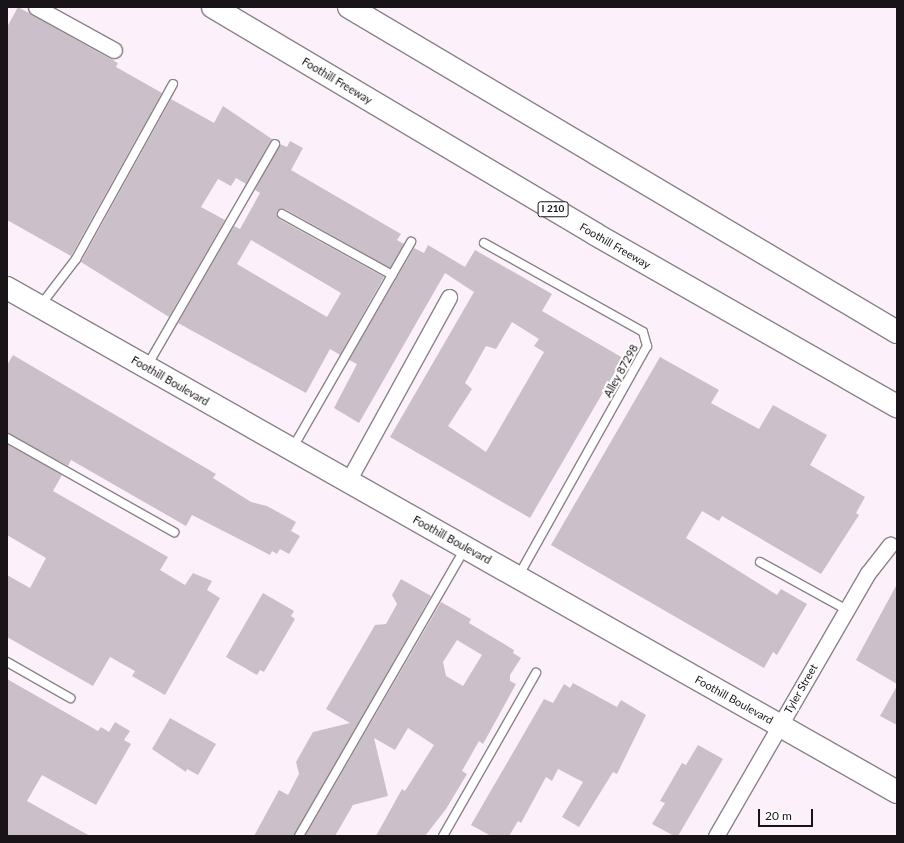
<!DOCTYPE html>
<style>
body{margin:0}
#map{position:relative;width:904px;height:843px;overflow:hidden;background:#fcf1fb;font-family:Lato,sans-serif}
div>[style]{position:absolute}
.building>*{inset:0;background:#cbc0ca}
.roads{filter:drop-shadow(1px 0 #8c828b) drop-shadow(-1px 0 #8c828b) drop-shadow(0 1px #8c828b) drop-shadow(0 -1px #8c828b)}
.service>*{height:8px;margin:-4px;padding:0 4px;transform-origin:4px;border-radius:4px;background:#fff}
.minor>*{height:15px;margin:-7.5px;padding:0 7.5px;transform-origin:7.5px;border-radius:7.5px;background:#fff}
.primary>*{height:22px;margin:-11px;padding:0 11px;transform-origin:11px;border-radius:11px;background:#fff}
.motorway>*{height:22px;margin:-11px;padding:0 11px;transform-origin:11px;border-radius:11px;background:#fff}
span{translate:-50% -50%;white-space:nowrap;text-align:center;line-height:1.15;-webkit-text-stroke:4px #fff;paint-order:stroke}
.shield-label span{padding:1px 3px;background:#fff;border:1px solid;border-radius:3px;-webkit-text-stroke-width:0}
.shield-label{font-size:10px;color:#181418;font-weight:700}
.street-label{font-size:11px;color:#181418}
.frame{position:absolute;inset:0;border:8px solid #181418;pointer-events:none}
.scale{position:absolute;left:758px;top:809px;width:55px;height:18px;box-sizing:border-box;border:2px solid #181418;border-top:0;padding-left:5px;font-size:12px;line-height:14px;white-space:nowrap;color:#181418;-webkit-text-stroke:3px #fff;paint-order:stroke}
</style>
<div id="map">
<div class="building">
<div style="clip-path:polygon(18px 7px,118px 63px,116px 67px,162px 93px,71px 256px,7px 220px,7px 27px)"></div>
<div style="clip-path:polygon(171px 99px,214px 123px,223px 106px,272px 139px,246px 184px,236px 178px,231px 186px,218px 179px,201px 207px,225px 220px,169px 317px,81px 262px)"></div>
<div style="clip-path:polygon(evenodd,290px 141px,303px 148px,291px 170px,401px 234px,397px 240px,404px 244px,390px 268px,285px 209px,277px 211px,279px 219px,384px 277px,340px 355px,330px 349px,306px 393px,178px 323px,234px 226px,240px 229px,260px 193px,255px 190px,280px 144px,287px 147px,290px 141px,251px 240px,341px 293px,327px 317px,237px 264px,251px 240px)"></div>
<div style="clip-path:polygon(evenodd,428px 245px,465px 267px,475px 250px,552px 294px,542px 311px,623px 358px,530px 518px,390px 437px,474px 292px,445px 273px,359px 423px,334px 408px,357px 364px,349px 360px,414px 248px,424px 253px,428px 245px,512px 322px,539px 339px,534px 346px,544px 352px,486px 452px,448px 426px,472px 389px,465px 383px,486px 346px,496px 349px,512px 322px)"></div>
<div style="clip-path:polygon(13px 355px,216px 474px,213px 478px,251px 502px,267px 506px,296px 522px,291px 531px,300px 536px,289px 554px,280px 549px,277px 554px,272px 551px,270px 555px,192px 515px,186px 526px,71px 460px,68px 466px,7px 433px,7px 365px)"></div>
<div style="clip-path:polygon(660px 357px,719px 390px,711px 403px,759px 429px,773px 405px,827px 435px,810px 465px,865px 497px,856px 513px,859px 515px,821px 574px,722px 516px,719px 521px,702px 511px,686px 538px,777px 595px,781px 589px,807px 604px,777px 655px,773px 652px,764px 668px,551px 545px)"></div>
<div style="clip-path:polygon(7px 444px,62px 475px,53px 491px,168px 557px,160px 570px,185px 585px,193px 573px,212px 581px,207px 590px,220px 598px,165px 695px,132px 676px,135px 671px,110px 657px,93px 686px,7px 637px,7px 575px,30px 588px,46px 558px,7px 535px)"></div>
<div style="clip-path:polygon(401px 579px,431px 596px,294px 836px,254px 836px,279px 790px,288px 795px,299px 774px,296px 762px,313px 732px,350px 723px,326px 709px,375px 625px,386px 624px,397px 604px,392px 595px)"></div>
<div style="clip-path:polygon(897px 584px,897px 684px,856px 660px)"></div>
<div style="clip-path:polygon(263px 593px,294px 611px,291px 616px,295px 619px,264px 672px,260px 670px,257px 675px,226px 657px)"></div>
<div style="clip-path:polygon(evenodd,441px 602px,471px 619px,469px 623px,514px 650px,513px 653px,521px 658px,510px 675px,510px 681px,516px 684px,483px 744px,479px 741px,462px 771px,467px 774px,446px 809px,425px 836px,376px 836px,402px 789px,405px 791px,434px 745px,408px 728px,395px 750px,374px 738px,388px 796px,353px 805px,335px 836px,305px 836px,441px 602px,457px 640px,482px 655px,463px 686px,446px 676px,443px 662px,457px 640px)"></div>
<div style="clip-path:polygon(7px 679px,98px 731px,101px 727px,109px 732px,115px 722px,130px 731px,124px 740px,131px 744px,96px 805px,42px 775px,27px 801px,90px 836px,7px 836px)"></div>
<div style="clip-path:polygon(573px 683px,617px 707px,621px 700px,646px 715px,617px 774px,613px 772px,579px 827px,562px 817px,583px 782px,558px 769px,552px 781px,546px 777px,521px 823px,518px 821px,509px 836px,491px 836px,471px 825px,544px 699px,553px 703px,564px 684px,570px 688px)"></div>
<div style="clip-path:polygon(897px 686px,897px 725px,880px 716px)"></div>
<div style="clip-path:polygon(170px 718px,216px 744px,198px 775px,187px 769px,186px 772px,152px 749px)"></div>
<div style="clip-path:polygon(698px 745px,723px 759px,678px 836px,674px 836px,652px 824px,665px 803px,660px 801px,682px 763px,686px 765px)"></div>
</div>
<div class="roads">
<div class="service">
<div style="left:282px;top:214px;width:126px;rotate:29deg"></div>
<div style="left:484px;top:243px;width:182px;rotate:29.2deg"></div>
<div style="left:643px;top:332px;width:15px;rotate:74deg"></div>
<div style="left:647px;top:346px;width:265px;rotate:119.2deg"></div>
<div style="left:40px;top:306px;width:59px;rotate:-52.5deg"></div>
<div style="left:76px;top:259px;width:200px;rotate:-61deg"></div>
<div style="left:147px;top:366px;width:256px;rotate:-60deg"></div>
<div style="left:7px;top:438px;width:192px;rotate:29.4deg"></div>
<div style="left:292px;top:449px;width:239px;rotate:-60.1deg"></div>
<div style="left:760px;top:562px;width:99px;rotate:28.9deg"></div>
<div style="left:7px;top:662px;width:73px;rotate:29.7deg"></div>
<div style="left:299px;top:836px;width:332px;rotate:-60deg"></div>
<div style="left:443px;top:836px;width:188px;rotate:-60.3deg"></div>
</div>
<div class="minor">
<div style="left:36px;top:7px;width:89px;rotate:28.9deg"></div>
<div style="left:348px;top:481px;width:210px;rotate:-61.2deg"></div>
<div style="left:716px;top:836px;width:304px;rotate:-60deg"></div>
<div style="left:868px;top:573px;width:36px;rotate:-52deg"></div>
</div>
<div class="primary">
<div style="left:7px;top:288px;width:1023px;rotate:29.52deg"></div>
</div>
<div class="motorway">
<div style="left:213px;top:7px;width:444px;rotate:30.7deg"></div>
<div style="left:595px;top:234px;width:348px;rotate:29.7deg"></div>
<div style="left:349px;top:7px;width:637px;rotate:30.67deg"></div>
</div>
</div>
<div class="shield-label">
<span style="left:553px;top:209px">I 210</span>
</div>
<div class="street-label">
<span style="left:337px;top:81px;rotate:31deg">Foothill Freeway</span>
<span style="left:615px;top:246px;rotate:30deg">Foothill Freeway</span>
<span style="left:621px;top:371px;rotate:-61deg">Alley 87298</span>
<span style="left:170px;top:381px;rotate:30deg">Foothill Boulevard</span>
<span style="left:452px;top:540px;rotate:29deg">Foothill Boulevard</span>
<span style="left:801px;top:689px;rotate:-60deg">Tyler Street</span>
<span style="left:734px;top:700px;rotate:29deg">Foothill Boulevard</span>
</div>
<div class="frame"></div>
<div class="scale">20 m</div>
</div>
